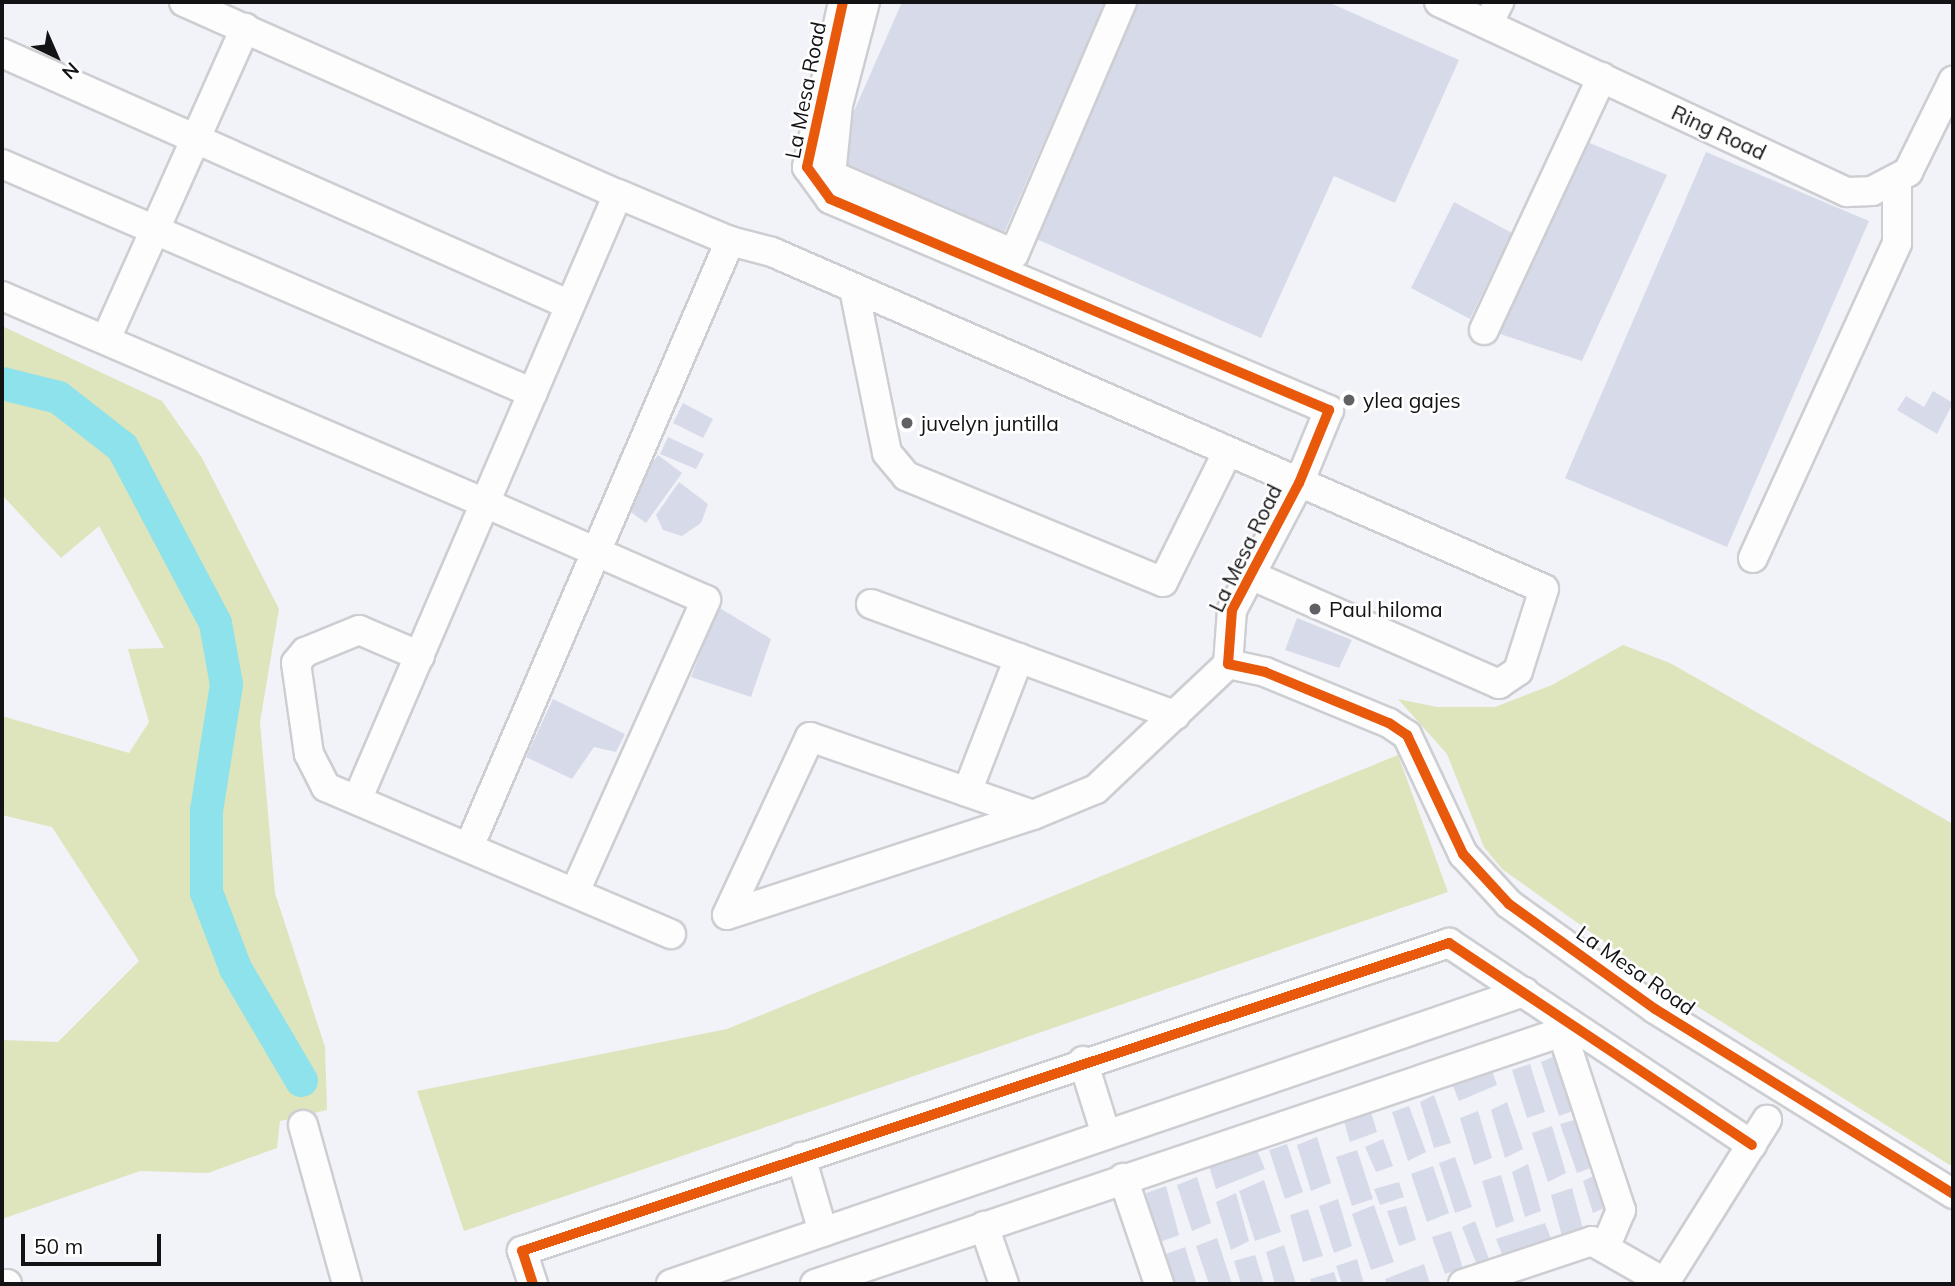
<!DOCTYPE html>
<style>
body{margin:0}
#map{position:relative;width:1955px;height:1286px;overflow:hidden;background:#f2f3f8;font-family:Mulish,sans-serif}
div>[style]{position:absolute}
.green>*{inset:0;background:#dee4bc}
.river>*{height:33px;margin:-16.5px;padding:0 16.5px;transform-origin:16.5px;border-radius:16.5px;background:#8de2eb}
.building>*{inset:0;background:#d7dbe9}
.roads{filter:drop-shadow(2px 0 #cdced2) drop-shadow(-2px 0 #cdced2) drop-shadow(0 2px #cdced2) drop-shadow(0 -2px #cdced2)}
.minor>*{height:28px;margin:-14px;padding:0 14px;transform-origin:14px;border-radius:14px;background:#fdfdfe}
.cycleway>*{height:10px;margin:-5px;padding:0 5px;transform-origin:5px;border-radius:5px;background:#e8590c}
.dots>*{width:19px;height:19px;translate:-50% -50%;box-sizing:border-box;border:4px solid #fff;border-radius:50%}
span{translate:-50% -50%;white-space:nowrap;text-align:center;line-height:1.15;-webkit-text-stroke:5px #fff;paint-order:stroke}
.street-label{font-size:21px;color:#131316}
.poi-label{font-size:21px;color:#131316}
.left{translate:0 -50%;text-align:left}
.frame{position:absolute;inset:0;border:4px solid #131316;pointer-events:none}
.north{position:absolute;left:21px;top:21px;width:70px;height:70px;-webkit-text-stroke:5px #fff;paint-order:stroke;rotate:136deg;font-size:19px;font-weight:700;line-height:28px;text-align:center;color:#131316}
.north::after{content:'';display:block;margin:auto;width:24px;height:32px;background:#131316;clip-path:polygon(50% 0,100% 100%,50% 72%,0 100%)}
.scale{position:absolute;left:21px;top:1234px;width:140px;height:32px;box-sizing:border-box;border:4px solid #131316;border-top:0;padding-left:9px;font-size:21px;line-height:24px;white-space:nowrap;color:#131316;-webkit-text-stroke:5px #fff;paint-order:stroke}
</style>
<div id="map">
<div class="green">
<div style="clip-path:polygon(2px 326px,162px 401px,202px 458px,279px 609px,260px 722px,275px 893px,325px 1047px,327px 1110px,280px 1121px,277px 1148px,208px 1173px,140px 1171px,2px 1219px,2px 1040px,58px 1042px,139px 961px,52px 827px,2px 815px,2px 716px,129px 753px,149px 722px,128px 649px,164px 648px,99px 526px,61px 558px,2px 495px)"></div>
<div style="clip-path:polygon(1623px 645px,1670px 663px,1953px 824px,1953px 1167px,1679px 995px,1502px 869px,1484px 847px,1447px 754px,1398px 699px,1437px 707px,1495px 707px,1552px 685px)"></div>
<div style="clip-path:polygon(1398px 755px,1448px 892px,464px 1231px,417px 1091px,727px 1029px)"></div>
</div>
<div class="river">
<div style="left:2px;top:383px;width:58px;rotate:14deg"></div>
<div style="left:58px;top:397px;width:81px;rotate:38deg"></div>
<div style="left:122px;top:447px;width:199px;rotate:62.1deg"></div>
<div style="left:215px;top:623px;width:62px;rotate:79.8deg"></div>
<div style="left:226px;top:684px;width:128px;rotate:99deg"></div>
<div style="left:206px;top:810px;width:82px;rotate:90deg"></div>
<div style="left:206px;top:892px;width:81px;rotate:69.1deg"></div>
<div style="left:235px;top:968px;width:130px;rotate:59.5deg"></div>
</div>
<div class="building">
<div style="clip-path:polygon(902px 2px,1105px 2px,1004px 233px,833px 159px)"></div>
<div style="clip-path:polygon(1138px 2px,1328px 2px,1459px 60px,1395px 203px,1334px 176px,1261px 338px,1032px 237px)"></div>
<div style="clip-path:polygon(1585px 141px,1667px 175px,1582px 361px,1500px 334px)"></div>
<div style="clip-path:polygon(1706px 152px,1869px 221px,1727px 547px,1565px 478px)"></div>
<div style="clip-path:polygon(1454px 202px,1512px 233px,1470px 319px,1411px 288px)"></div>
<div style="clip-path:polygon(1933px 391px,1953px 403px,1937px 434px,1897px 410px,1906px 396px,1924px 407px)"></div>
<div style="clip-path:polygon(683px 403px,713px 419px,703px 438px,673px 423px)"></div>
<div style="clip-path:polygon(668px 437px,704px 454px,696px 469px,660px 454px)"></div>
<div style="clip-path:polygon(658px 455px,682px 473px,646px 523px,621px 505px)"></div>
<div style="clip-path:polygon(679px 482px,708px 504px,701px 523px,682px 536px,663px 530px,656px 515px)"></div>
<div style="clip-path:polygon(718px 607px,771px 639px,751px 697px,691px 677px)"></div>
<div style="clip-path:polygon(1297px 618px,1352px 640px,1339px 668px,1285px 650px)"></div>
<div style="clip-path:polygon(553px 699px,625px 734px,616px 752px,594px 747px,572px 779px,526px 757px)"></div>
<div style="clip-path:polygon(1557px 1055px,1576px 1110px,1559px 1116px,1541px 1062px)"></div>
<div style="clip-path:polygon(1530px 1064px,1545px 1112px,1527px 1118px,1512px 1070px)"></div>
<div style="clip-path:polygon(1492px 1070px,1497px 1085px,1459px 1101px,1452px 1084px)"></div>
<div style="clip-path:polygon(1434px 1095px,1451px 1143px,1434px 1148px,1420px 1102px)"></div>
<div style="clip-path:polygon(1507px 1102px,1523px 1149px,1505px 1158px,1491px 1110px)"></div>
<div style="clip-path:polygon(1409px 1106px,1426px 1152px,1408px 1161px,1392px 1112px)"></div>
<div style="clip-path:polygon(1370px 1109px,1377px 1132px,1350px 1142px,1343px 1118px)"></div>
<div style="clip-path:polygon(1478px 1111px,1492px 1158px,1474px 1165px,1460px 1118px)"></div>
<div style="clip-path:polygon(1581px 1118px,1596px 1166px,1577px 1173px,1560px 1124px)"></div>
<div style="clip-path:polygon(1552px 1126px,1566px 1173px,1548px 1182px,1532px 1133px)"></div>
<div style="clip-path:polygon(1317px 1137px,1331px 1183px,1311px 1191px,1297px 1145px)"></div>
<div style="clip-path:polygon(1383px 1139px,1393px 1166px,1376px 1172px,1365px 1147px)"></div>
<div style="clip-path:polygon(1287px 1144px,1303px 1192px,1285px 1199px,1269px 1150px)"></div>
<div style="clip-path:polygon(1257px 1150px,1265px 1169px,1216px 1189px,1209px 1166px)"></div>
<div style="clip-path:polygon(1357px 1150px,1373px 1199px,1352px 1206px,1336px 1157px)"></div>
<div style="clip-path:polygon(1455px 1157px,1472px 1207px,1455px 1213px,1439px 1163px)"></div>
<div style="clip-path:polygon(1528px 1164px,1541px 1211px,1525px 1217px,1512px 1172px)"></div>
<div style="clip-path:polygon(1433px 1166px,1449px 1213px,1427px 1222px,1411px 1174px)"></div>
<div style="clip-path:polygon(1599px 1173px,1609px 1206px,1593px 1213px,1583px 1181px)"></div>
<div style="clip-path:polygon(1501px 1175px,1514px 1221px,1496px 1228px,1482px 1181px)"></div>
<div style="clip-path:polygon(1197px 1177px,1211px 1223px,1192px 1231px,1177px 1185px)"></div>
<div style="clip-path:polygon(1264px 1180px,1281px 1232px,1255px 1241px,1239px 1191px)"></div>
<div style="clip-path:polygon(1399px 1182px,1404px 1197px,1380px 1205px,1374px 1189px)"></div>
<div style="clip-path:polygon(1166px 1186px,1179px 1235px,1157px 1243px,1146px 1193px)"></div>
<div style="clip-path:polygon(1572px 1188px,1585px 1236px,1564px 1244px,1551px 1195px)"></div>
<div style="clip-path:polygon(1236px 1193px,1249px 1241px,1231px 1250px,1216px 1202px)"></div>
<div style="clip-path:polygon(1338px 1199px,1352px 1246px,1334px 1253px,1319px 1206px)"></div>
<div style="clip-path:polygon(1374px 1205px,1394px 1262px,1371px 1270px,1352px 1214px)"></div>
<div style="clip-path:polygon(1406px 1206px,1416px 1240px,1399px 1246px,1387px 1211px)"></div>
<div style="clip-path:polygon(1308px 1209px,1323px 1256px,1303px 1262px,1290px 1215px)"></div>
<div style="clip-path:polygon(1475px 1221px,1489px 1259px,1476px 1263px,1462px 1227px)"></div>
<div style="clip-path:polygon(1545px 1223px,1553px 1244px,1505px 1262px,1496px 1239px)"></div>
<div style="clip-path:polygon(1451px 1231px,1463px 1268px,1445px 1274px,1432px 1237px)"></div>
<div style="clip-path:polygon(1217px 1238px,1232px 1284px,1209px 1284px,1196px 1246px)"></div>
<div style="clip-path:polygon(1284px 1245px,1296px 1284px,1275px 1284px,1266px 1252px)"></div>
<div style="clip-path:polygon(1185px 1247px,1196px 1282px,1175px 1284px,1166px 1254px)"></div>
<div style="clip-path:polygon(1255px 1255px,1264px 1284px,1241px 1284px,1234px 1261px)"></div>
<div style="clip-path:polygon(1357px 1259px,1364px 1284px,1342px 1284px,1336px 1266px)"></div>
<div style="clip-path:polygon(1424px 1264px,1430px 1284px,1387px 1284px,1385px 1279px)"></div>
<div style="clip-path:polygon(1334px 1272px,1338px 1284px,1312px 1284px,1310px 1279px)"></div>
</div>
<div class="roads">
<div class="minor">
<div style="left:184px;top:2px;width:475px;rotate:23.9deg"></div>
<div style="left:618px;top:194px;width:121px;rotate:22.8deg"></div>
<div style="left:730px;top:241px;width:43px;rotate:14.7deg"></div>
<div style="left:772px;top:252px;width:842px;rotate:23.58deg"></div>
<div style="left:1544px;top:589px;width:86px;rotate:107.6deg"></div>
<div style="left:1518px;top:671px;width:23px;rotate:146deg"></div>
<div style="left:1499px;top:684px;width:271px;rotate:-156.3deg"></div>
<div style="left:843px;top:2px;width:169px;rotate:102.3deg"></div>
<div style="left:807px;top:167px;width:39px;rotate:54deg"></div>
<div style="left:830px;top:199px;width:542px;rotate:22.92deg"></div>
<div style="left:1329px;top:410px;width:79px;rotate:112.3deg"></div>
<div style="left:1299px;top:483px;width:144px;rotate:117.8deg"></div>
<div style="left:1232px;top:610px;width:54px;rotate:94.2deg"></div>
<div style="left:1228px;top:664px;width:38px;rotate:12deg"></div>
<div style="left:1265px;top:672px;width:134px;rotate:22.4deg"></div>
<div style="left:1389px;top:723px;width:22px;rotate:34deg"></div>
<div style="left:1407px;top:735px;width:132px;rotate:64.8deg"></div>
<div style="left:1463px;top:854px;width:68px;rotate:47.4deg"></div>
<div style="left:1509px;top:904px;width:180px;rotate:35.7deg"></div>
<div style="left:1655px;top:1009px;width:351px;rotate:31.8deg"></div>
<div style="left:865px;top:2px;width:106px;rotate:104.7deg"></div>
<div style="left:838px;top:105px;width:70px;rotate:95.7deg"></div>
<div style="left:831px;top:175px;width:199px;rotate:23.3deg"></div>
<div style="left:1014px;top:254px;width:274px;rotate:-66.8deg"></div>
<div style="left:1439px;top:2px;width:450px;rotate:25deg"></div>
<div style="left:1847px;top:192px;width:25px;rotate:-2deg"></div>
<div style="left:1872px;top:191px;width:41px;rotate:-27.8deg"></div>
<div style="left:1908px;top:172px;width:102px;rotate:-63.7deg"></div>
<div style="left:1488px;top:24px;width:25px;rotate:-63deg"></div>
<div style="left:2px;top:53px;width:621px;rotate:23.93deg"></div>
<div style="left:2px;top:164px;width:578px;rotate:23.33deg"></div>
<div style="left:854px;top:289px;width:167px;rotate:78.6deg"></div>
<div style="left:887px;top:453px;width:30px;rotate:50deg"></div>
<div style="left:906px;top:476px;width:278px;rotate:22.4deg"></div>
<div style="left:1163px;top:582px;width:144px;rotate:-63.6deg"></div>
<div style="left:2px;top:296px;width:525px;rotate:23.2deg"></div>
<div style="left:485px;top:503px;width:336px;rotate:-66.7deg"></div>
<div style="left:1484px;top:330px;width:279px;rotate:-65deg"></div>
<div style="left:106px;top:339px;width:341px;rotate:-65.9deg"></div>
<div style="left:1753px;top:558px;width:346px;rotate:-65.4deg"></div>
<div style="left:1897px;top:243px;width:62px;rotate:-90deg"></div>
<div style="left:871px;top:604px;width:324px;rotate:20.1deg"></div>
<div style="left:420px;top:656px;width:66px;rotate:-156.9deg"></div>
<div style="left:359px;top:630px;width:58px;rotate:157.8deg"></div>
<div style="left:305px;top:652px;width:14px;rotate:129deg"></div>
<div style="left:296px;top:663px;width:92px;rotate:81.9deg"></div>
<div style="left:309px;top:754px;width:37px;rotate:63deg"></div>
<div style="left:326px;top:787px;width:375px;rotate:23.1deg"></div>
<div style="left:967px;top:792px;width:144px;rotate:-68.8deg"></div>
<div style="left:357px;top:800px;width:323px;rotate:-66.7deg"></div>
<div style="left:485px;top:503px;width:241px;rotate:23.7deg"></div>
<div style="left:706px;top:600px;width:320px;rotate:114.2deg"></div>
<div style="left:1033px;top:815px;width:236px;rotate:-160.7deg"></div>
<div style="left:810px;top:737px;width:196px;rotate:115deg"></div>
<div style="left:727px;top:915px;width:322px;rotate:-18.1deg"></div>
<div style="left:1033px;top:815px;width:68px;rotate:-22.4deg"></div>
<div style="left:1096px;top:789px;width:182px;rotate:-43.4deg"></div>
<div style="left:469px;top:847px;width:660px;rotate:-66.7deg"></div>
<div style="left:1083px;top:1061px;width:77px;rotate:72.7deg"></div>
<div style="left:303px;top:1125px;width:165px;rotate:74.5deg"></div>
<div style="left:801px;top:1157px;width:78px;rotate:73.7deg"></div>
<div style="left:1123px;top:1178px;width:112px;rotate:71.2deg"></div>
<div style="left:984px;top:1226px;width:61px;rotate:71deg"></div>
<div style="left:2px;top:1284px;width:5px"></div>
<div style="left:533px;top:1284px;width:35px;rotate:-108deg"></div>
<div style="left:522px;top:1251px;width:977px;rotate:-18.38deg"></div>
<div style="left:1449px;top:943px;width:364px;rotate:33.7deg"></div>
<div style="left:671px;top:1284px;width:902px;rotate:-18.9deg"></div>
<div style="left:815px;top:1284px;width:788px;rotate:-18.64deg"></div>
<div style="left:1562px;top:1032px;width:188px;rotate:71.7deg"></div>
<div style="left:1621px;top:1210px;width:38px;rotate:113deg"></div>
<div style="left:1463px;top:1284px;width:136px;rotate:-18.4deg"></div>
<div style="left:1592px;top:1241px;width:86px;rotate:29.8deg"></div>
<div style="left:1664px;top:1284px;width:194px;rotate:-57.9deg"></div>
</div>
</div>
<div class="cycleway">
<div style="left:843px;top:2px;width:169px;rotate:102.3deg"></div>
<div style="left:807px;top:167px;width:39px;rotate:54deg"></div>
<div style="left:830px;top:199px;width:542px;rotate:22.92deg"></div>
<div style="left:1329px;top:410px;width:79px;rotate:112.3deg"></div>
<div style="left:1299px;top:483px;width:144px;rotate:117.8deg"></div>
<div style="left:1232px;top:610px;width:54px;rotate:94.2deg"></div>
<div style="left:1228px;top:664px;width:38px;rotate:12deg"></div>
<div style="left:1265px;top:672px;width:134px;rotate:22.4deg"></div>
<div style="left:1389px;top:723px;width:22px;rotate:34deg"></div>
<div style="left:1407px;top:735px;width:132px;rotate:64.8deg"></div>
<div style="left:1463px;top:854px;width:68px;rotate:47.4deg"></div>
<div style="left:1509px;top:904px;width:180px;rotate:35.7deg"></div>
<div style="left:1655px;top:1009px;width:351px;rotate:31.8deg"></div>
<div style="left:533px;top:1284px;width:35px;rotate:-108deg"></div>
<div style="left:522px;top:1251px;width:977px;rotate:-18.38deg"></div>
<div style="left:1449px;top:943px;width:364px;rotate:33.7deg"></div>
</div>
<div class="dots">
<div style="left:1349px;top:400px;background:#616165"></div>
<div style="left:907px;top:423px;background:#616165"></div>
<div style="left:1315px;top:609px;background:#616165"></div>
</div>
<div class="street-label">
<span style="left:805px;top:90px;rotate:-79deg">La Mesa Road</span>
<span style="left:1719px;top:132px;rotate:25deg">Ring Road</span>
<span style="left:1245px;top:548px;rotate:-64deg">La Mesa Road</span>
<span style="left:1636px;top:970px;rotate:35deg">La Mesa Road</span>
</div>
<div class="poi-label">
<span class="left" style="left:1363px;top:400px">ylea gajes</span>
<span class="left" style="left:921px;top:423px">juvelyn juntilla</span>
<span class="left" style="left:1329px;top:609px">Paul hiloma</span>
</div>
<div class="frame"></div>
<div class="north">N</div>
<div class="scale">50 m</div>
</div>
